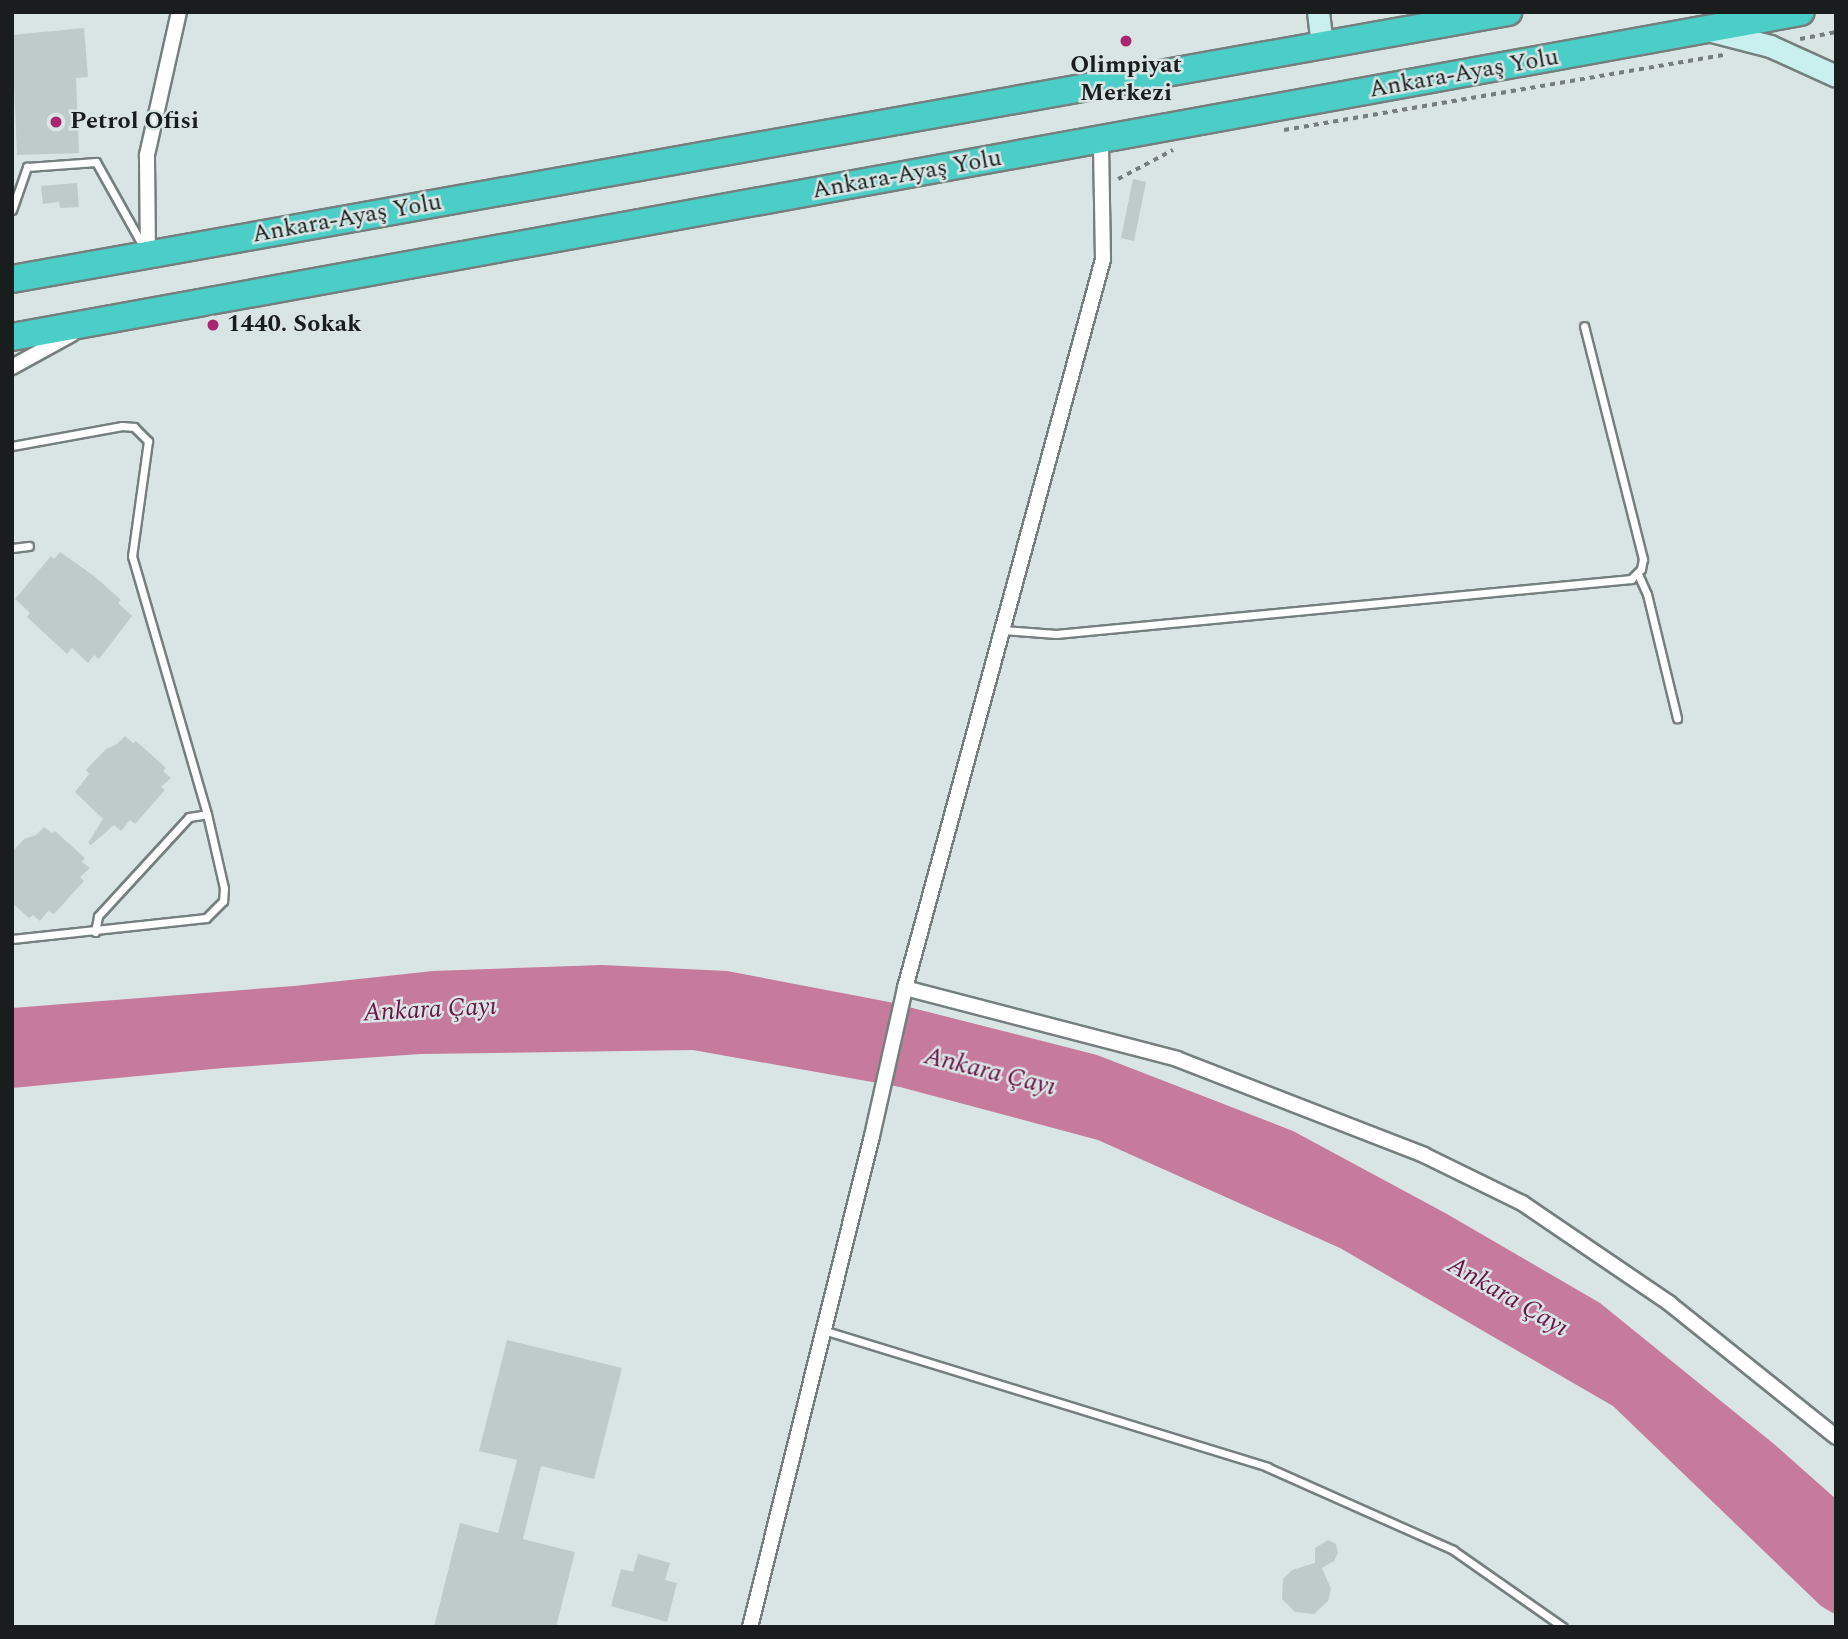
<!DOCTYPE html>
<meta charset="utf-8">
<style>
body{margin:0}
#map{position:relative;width:1848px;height:1639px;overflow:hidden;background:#d9e5e4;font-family:Spectral,serif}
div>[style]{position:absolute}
.water>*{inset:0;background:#c67a9c}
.building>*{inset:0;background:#bfcbc9}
.path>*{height:3.5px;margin-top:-1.75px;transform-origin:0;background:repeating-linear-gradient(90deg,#767e7d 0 5px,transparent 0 10px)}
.roads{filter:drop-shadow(2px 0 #747f7e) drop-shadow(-2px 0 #747f7e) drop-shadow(0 2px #747f7e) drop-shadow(0 -2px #747f7e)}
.lane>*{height:7px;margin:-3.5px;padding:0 3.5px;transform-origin:3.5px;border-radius:3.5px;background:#fff}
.street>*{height:14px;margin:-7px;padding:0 7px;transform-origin:7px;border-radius:7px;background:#fff}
.secondary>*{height:21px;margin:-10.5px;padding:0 10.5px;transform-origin:10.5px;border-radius:10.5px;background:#c9f0ee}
.highway>*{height:26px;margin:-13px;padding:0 13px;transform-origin:13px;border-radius:13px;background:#4bcec7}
.dots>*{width:19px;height:19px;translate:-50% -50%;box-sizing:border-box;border:4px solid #d9e5e4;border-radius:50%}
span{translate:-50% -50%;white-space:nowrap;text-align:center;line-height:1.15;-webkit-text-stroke:5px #d9e5e4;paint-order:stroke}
.poi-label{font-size:24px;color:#191d1d;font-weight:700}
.left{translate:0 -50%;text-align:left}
.street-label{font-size:24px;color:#191d1d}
.water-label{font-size:26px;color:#6e1346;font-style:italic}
.frame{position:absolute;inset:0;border:14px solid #191d1d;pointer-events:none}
</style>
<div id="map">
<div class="water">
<div style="clip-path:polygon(602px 965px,727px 971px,889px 1002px,1097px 1055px,1293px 1131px,1447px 1214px,1600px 1303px,1774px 1444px,1836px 1499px,1836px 1615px,1821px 1606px,1613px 1406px,1340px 1248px,1098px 1140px,900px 1087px,693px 1050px,420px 1054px,223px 1068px,12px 1088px,12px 1008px,294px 986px,433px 971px)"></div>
</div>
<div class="building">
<div style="clip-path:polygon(84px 28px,88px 77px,76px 78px,79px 153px,17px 155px,12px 35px)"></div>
<div style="clip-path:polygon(1133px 179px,1146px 182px,1134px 241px,1121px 238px)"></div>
<div style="clip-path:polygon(77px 183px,79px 207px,60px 208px,59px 202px,43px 204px,41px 186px)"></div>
<div style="clip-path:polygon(60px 552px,94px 576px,121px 600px,118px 603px,132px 616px,99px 659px,94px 655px,88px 663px,72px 648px,67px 654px,27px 617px,30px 613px,15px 599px,51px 556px,54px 559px)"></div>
<div style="clip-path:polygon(125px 736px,133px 743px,136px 741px,166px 768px,163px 771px,171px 778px,161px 787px,165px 790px,135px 824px,130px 820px,121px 831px,114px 825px,91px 845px,88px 843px,103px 819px,75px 792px,89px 774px,86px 770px,106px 749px,117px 744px)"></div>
<div style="clip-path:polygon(44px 827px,52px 833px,55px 831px,85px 858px,82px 862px,90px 868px,80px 877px,84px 881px,54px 914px,48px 911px,40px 921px,33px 915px,29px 918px,12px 903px,12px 852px,24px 839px,36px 835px)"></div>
<div style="clip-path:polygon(507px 1340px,622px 1368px,594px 1479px,541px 1466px,523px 1539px,575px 1552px,556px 1627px,434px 1627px,460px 1523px,498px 1533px,517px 1460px,479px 1451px)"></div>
<div style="clip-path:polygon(1328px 1540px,1336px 1544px,1338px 1553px,1334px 1561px,1322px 1568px,1331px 1589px,1328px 1601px,1314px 1614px,1295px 1612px,1282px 1599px,1283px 1579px,1292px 1570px,1315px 1563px,1315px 1548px)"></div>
<div style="clip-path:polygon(638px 1554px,670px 1563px,665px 1580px,677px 1583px,667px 1622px,611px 1606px,621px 1569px,633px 1572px)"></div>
</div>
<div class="path">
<div style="left:1800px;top:39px;width:37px;rotate:-11deg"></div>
<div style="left:1284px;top:130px;width:447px;rotate:-9.7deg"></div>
<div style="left:1118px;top:179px;width:62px;rotate:-27.8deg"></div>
</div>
<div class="roads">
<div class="lane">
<div style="left:12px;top:210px;width:46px;rotate:-70.8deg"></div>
<div style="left:27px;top:167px;width:69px;rotate:-4.1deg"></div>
<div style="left:96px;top:162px;width:98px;rotate:60.8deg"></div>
<div style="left:12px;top:446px;width:112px;rotate:-10.3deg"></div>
<div style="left:122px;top:426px;width:12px;rotate:5deg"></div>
<div style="left:134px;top:427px;width:20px;rotate:45deg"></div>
<div style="left:148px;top:441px;width:116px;rotate:97.9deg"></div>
<div style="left:132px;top:556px;width:269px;rotate:73.8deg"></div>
<div style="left:207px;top:814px;width:76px;rotate:77.1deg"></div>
<div style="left:224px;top:888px;width:13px;rotate:94deg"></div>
<div style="left:223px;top:901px;width:24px;rotate:135deg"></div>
<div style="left:206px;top:918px;width:195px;rotate:173.8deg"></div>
<div style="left:12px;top:548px;width:17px;rotate:-7deg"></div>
<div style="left:1638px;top:574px;width:22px;rotate:66deg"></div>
<div style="left:1647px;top:594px;width:128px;rotate:76.4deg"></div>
<div style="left:1003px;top:630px;width:53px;rotate:4.3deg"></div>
<div style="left:1056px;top:634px;width:578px;rotate:-5.46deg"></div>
<div style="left:1631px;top:579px;width:14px;rotate:-45deg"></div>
<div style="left:1641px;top:569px;width:10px;rotate:-79deg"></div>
<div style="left:1643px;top:559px;width:240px;rotate:-104.2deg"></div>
<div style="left:95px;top:932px;width:16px;rotate:-79deg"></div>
<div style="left:98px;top:916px;width:134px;rotate:-47.4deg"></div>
<div style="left:189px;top:817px;width:18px;rotate:-9deg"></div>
<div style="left:823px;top:1330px;width:465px;rotate:17.1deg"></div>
<div style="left:1267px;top:1467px;width:204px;rotate:24deg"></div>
<div style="left:1453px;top:1550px;width:134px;rotate:35deg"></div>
</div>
<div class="street">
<div style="left:148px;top:254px;width:99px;rotate:-90.6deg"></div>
<div style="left:147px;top:155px;width:147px;rotate:-77.4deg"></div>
<div style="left:12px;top:367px;width:68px;rotate:-28.8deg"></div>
<div style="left:905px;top:988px;width:281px;rotate:14.6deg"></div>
<div style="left:1177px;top:1059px;width:265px;rotate:21.2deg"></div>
<div style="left:1424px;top:1155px;width:109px;rotate:26.1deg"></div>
<div style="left:1522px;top:1203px;width:178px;rotate:34.2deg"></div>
<div style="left:1669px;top:1303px;width:214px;rotate:38.7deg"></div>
<div style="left:750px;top:1627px;width:506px;rotate:-76.05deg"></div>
<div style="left:872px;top:1136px;width:152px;rotate:-77.4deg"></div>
<div style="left:905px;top:988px;width:755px;rotate:-74.8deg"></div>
<div style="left:1103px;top:259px;width:119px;rotate:-91deg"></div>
</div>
<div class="secondary">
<div style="left:1318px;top:12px;width:34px;rotate:83deg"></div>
<div style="left:1712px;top:31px;width:60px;rotate:14.5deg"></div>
<div style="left:1770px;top:46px;width:72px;rotate:24.4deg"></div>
</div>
<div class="highway">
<div style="left:12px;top:279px;width:1520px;rotate:-10.12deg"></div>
<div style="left:12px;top:337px;width:1818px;rotate:-10.3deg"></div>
</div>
</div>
<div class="dots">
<div style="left:1126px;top:41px;background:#a9256f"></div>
<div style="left:56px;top:122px;background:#a9256f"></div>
<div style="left:213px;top:325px;background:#a9256f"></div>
</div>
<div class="poi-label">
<span style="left:1126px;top:80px">Olimpiyat<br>Merkezi</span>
<span class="left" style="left:70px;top:122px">Petrol Ofisi</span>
<span class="left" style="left:227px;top:325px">1440. Sokak</span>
</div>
<div class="street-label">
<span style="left:1464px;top:74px;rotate:-10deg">Ankara-Ayaş Yolu</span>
<span style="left:907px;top:175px;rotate:-10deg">Ankara-Ayaş Yolu</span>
<span style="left:347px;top:219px;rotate:-10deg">Ankara-Ayaş Yolu</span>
</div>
<div class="water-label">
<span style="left:430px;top:1010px;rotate:-3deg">Ankara Çayı</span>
<span style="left:990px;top:1072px;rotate:14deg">Ankara Çayı</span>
<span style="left:1508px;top:1297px;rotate:30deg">Ankara Çayı</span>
</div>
<div class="frame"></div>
</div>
